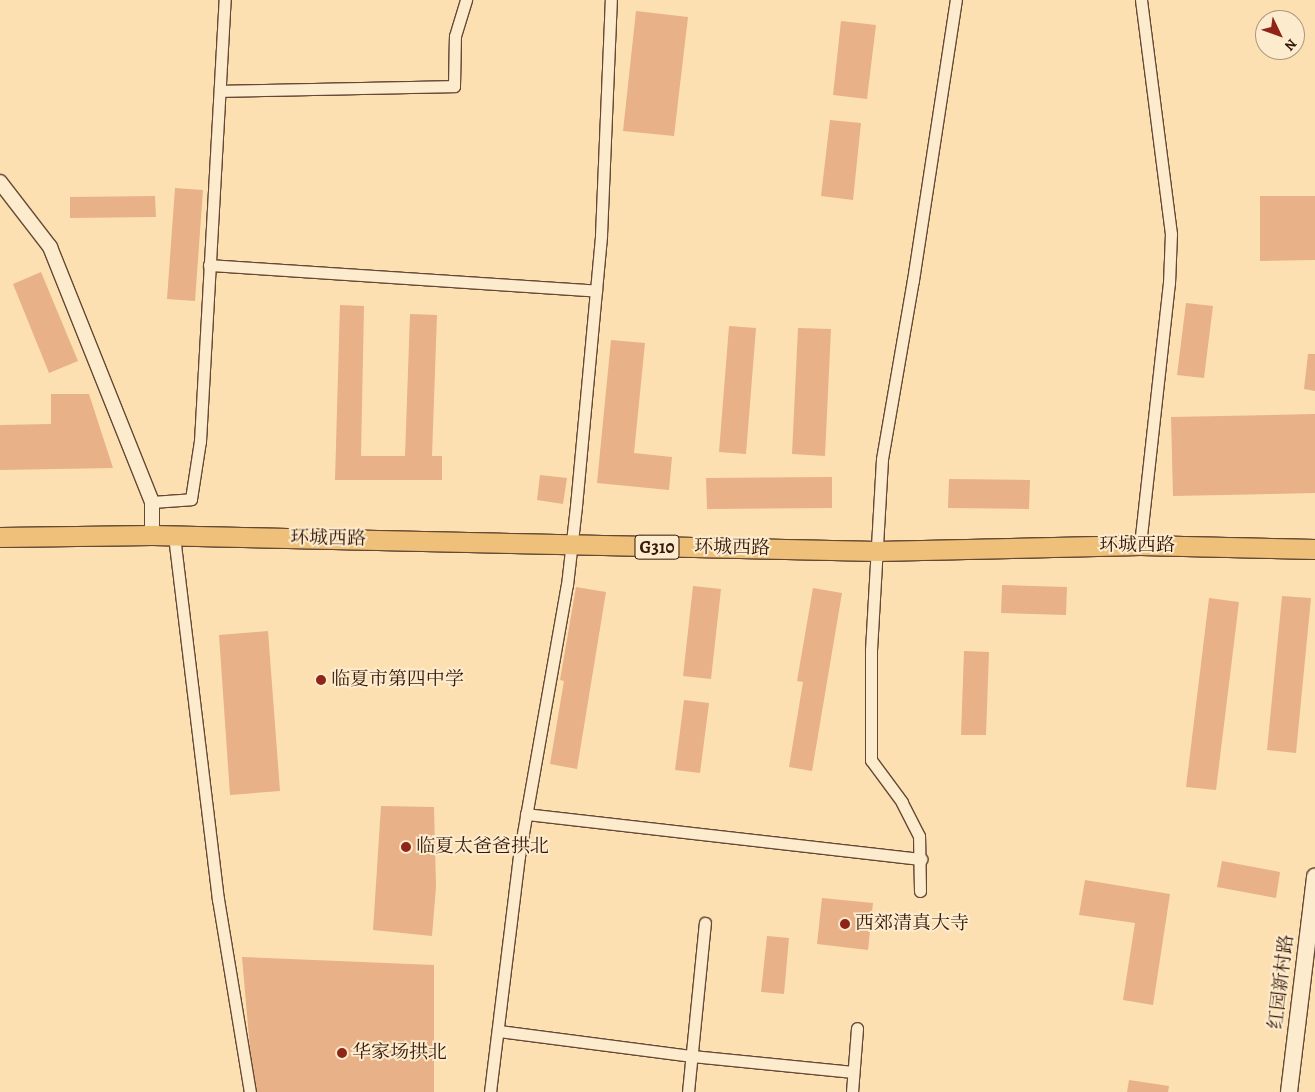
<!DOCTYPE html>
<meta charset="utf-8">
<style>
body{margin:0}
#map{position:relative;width:1315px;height:1092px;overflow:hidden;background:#fce0b2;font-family:Alegreya,"Noto Serif SC",serif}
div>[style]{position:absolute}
.building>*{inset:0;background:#e8b188}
.roads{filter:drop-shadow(1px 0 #654934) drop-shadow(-1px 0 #654934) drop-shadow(0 1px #654934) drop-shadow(0 -1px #654934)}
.minor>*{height:11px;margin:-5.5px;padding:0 5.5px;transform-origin:5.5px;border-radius:5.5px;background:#fdebcd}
.tertiary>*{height:14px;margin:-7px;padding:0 7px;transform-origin:7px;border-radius:7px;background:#fdebcd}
.secondary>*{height:16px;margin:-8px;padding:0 8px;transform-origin:8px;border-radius:8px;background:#fdebcd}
.trunk>*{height:19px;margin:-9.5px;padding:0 9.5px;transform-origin:9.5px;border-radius:9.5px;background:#eec079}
.dots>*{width:14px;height:14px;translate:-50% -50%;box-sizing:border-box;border:2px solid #fdebcd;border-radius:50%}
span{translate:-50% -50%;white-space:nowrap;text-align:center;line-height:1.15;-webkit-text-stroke:4px #fdebcd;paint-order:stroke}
.shield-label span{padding:1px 4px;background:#fdebcd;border:1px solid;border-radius:4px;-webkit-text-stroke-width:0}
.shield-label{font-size:18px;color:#33170a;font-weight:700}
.street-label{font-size:19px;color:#33170a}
.poi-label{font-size:19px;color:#33170a}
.left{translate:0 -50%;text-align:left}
.north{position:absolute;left:1255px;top:10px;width:50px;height:50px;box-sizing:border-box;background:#fdebcd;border:1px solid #ac967f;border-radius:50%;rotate:132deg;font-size:14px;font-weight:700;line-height:20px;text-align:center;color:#33170a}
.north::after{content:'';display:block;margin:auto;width:18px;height:22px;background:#8f2418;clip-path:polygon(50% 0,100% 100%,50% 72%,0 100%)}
</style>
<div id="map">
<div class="building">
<div style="clip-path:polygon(636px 11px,688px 17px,674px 136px,623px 131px)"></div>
<div style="clip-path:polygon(841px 21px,876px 25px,867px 99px,833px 95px)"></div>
<div style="clip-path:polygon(830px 120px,861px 123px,853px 200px,821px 196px)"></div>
<div style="clip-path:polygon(175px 188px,203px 190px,195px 301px,167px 299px)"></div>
<div style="clip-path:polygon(155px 196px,156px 217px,70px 218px,70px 197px)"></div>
<div style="clip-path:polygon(1260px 196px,1315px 196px,1315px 260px,1260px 261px)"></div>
<div style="clip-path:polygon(41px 272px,78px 361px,49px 373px,13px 284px)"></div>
<div style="clip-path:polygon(1186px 303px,1213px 306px,1204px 378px,1177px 375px)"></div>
<div style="clip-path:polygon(340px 305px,364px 306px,361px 456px,405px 456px,410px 314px,437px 315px,432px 456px,442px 456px,442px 480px,335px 480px)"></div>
<div style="clip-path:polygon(729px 326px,756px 328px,746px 454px,719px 452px)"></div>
<div style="clip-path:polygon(798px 328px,831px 329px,825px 456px,792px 454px)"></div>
<div style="clip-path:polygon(611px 340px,645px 343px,634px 453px,672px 457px,669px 490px,597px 483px)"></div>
<div style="clip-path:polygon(1308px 354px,1315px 354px,1315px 391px,1304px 389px)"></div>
<div style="clip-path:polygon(51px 394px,89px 394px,113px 468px,0 470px,0 425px,51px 424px)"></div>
<div style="clip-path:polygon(1315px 414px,1315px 493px,1173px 496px,1171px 417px)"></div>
<div style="clip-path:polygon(540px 475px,567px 478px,563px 504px,537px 500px)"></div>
<div style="clip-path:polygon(832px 477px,832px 508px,707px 509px,706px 478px)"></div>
<div style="clip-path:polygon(949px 479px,1030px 480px,1029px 509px,948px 508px)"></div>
<div style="clip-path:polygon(1002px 585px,1067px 587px,1066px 615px,1001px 613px)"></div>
<div style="clip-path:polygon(693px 586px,721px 589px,711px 679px,683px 676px)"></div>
<div style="clip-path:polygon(576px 587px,606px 592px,577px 769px,550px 764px,564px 681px,560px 680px)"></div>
<div style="clip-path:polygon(813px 588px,842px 593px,812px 771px,789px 767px,803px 682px,797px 681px)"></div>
<div style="clip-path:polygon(1282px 596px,1311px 598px,1296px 753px,1267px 750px)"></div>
<div style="clip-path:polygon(1209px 598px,1239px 602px,1216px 790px,1186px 787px)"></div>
<div style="clip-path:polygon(268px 631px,280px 791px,230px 795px,219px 635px)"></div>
<div style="clip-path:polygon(964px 651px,989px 652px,986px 735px,961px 735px)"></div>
<div style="clip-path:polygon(684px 700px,709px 703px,700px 773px,675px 770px)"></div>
<div style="clip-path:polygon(381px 806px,434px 807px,436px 887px,432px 936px,373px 930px)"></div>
<div style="clip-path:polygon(1222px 861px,1280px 872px,1276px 898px,1217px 887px)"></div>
<div style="clip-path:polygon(1085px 880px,1170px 894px,1153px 1005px,1123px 1000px,1135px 923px,1079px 915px)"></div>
<div style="clip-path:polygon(822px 898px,873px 903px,868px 950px,817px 944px)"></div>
<div style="clip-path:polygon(767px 936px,789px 938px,784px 994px,761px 992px)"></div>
<div style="clip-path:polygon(242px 957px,434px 965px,434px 1092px,257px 1092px,250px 1049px)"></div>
<div style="clip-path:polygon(1129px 1080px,1169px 1086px,1168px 1092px,1127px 1092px)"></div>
</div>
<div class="roads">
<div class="minor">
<div style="left:220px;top:91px;width:234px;rotate:-1.2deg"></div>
<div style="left:454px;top:86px;width:50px;rotate:-88.9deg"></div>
<div style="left:455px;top:36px;width:38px;rotate:-73deg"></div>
<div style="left:209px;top:265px;width:388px;rotate:3.8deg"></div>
<div style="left:152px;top:502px;width:39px;rotate:-4deg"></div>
<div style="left:191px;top:499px;width:59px;rotate:-81.2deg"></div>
<div style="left:200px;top:441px;width:442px;rotate:-86.8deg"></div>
<div style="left:174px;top:536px;width:366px;rotate:83.1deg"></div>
<div style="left:218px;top:899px;width:196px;rotate:80.6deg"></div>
<div style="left:1140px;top:545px;width:264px;rotate:-83.7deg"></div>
<div style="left:1169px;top:283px;width:49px;rotate:-87.7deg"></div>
<div style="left:1171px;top:234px;width:236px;rotate:-97.3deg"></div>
<div style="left:526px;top:814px;width:398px;rotate:6.5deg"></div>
<div style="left:920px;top:891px;width:55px;rotate:-91deg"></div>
<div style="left:919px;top:836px;width:38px;rotate:-117deg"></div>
<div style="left:902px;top:802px;width:52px;rotate:-126.4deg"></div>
<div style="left:871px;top:760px;width:110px;rotate:-90deg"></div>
<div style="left:871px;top:650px;width:191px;rotate:-86.7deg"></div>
<div style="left:882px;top:459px;width:182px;rotate:-80.2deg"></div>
<div style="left:913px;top:280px;width:283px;rotate:-81.3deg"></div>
<div style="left:499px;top:1031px;width:195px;rotate:7.4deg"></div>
<div style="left:692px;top:1056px;width:162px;rotate:5.7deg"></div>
<div style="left:490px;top:1092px;width:238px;rotate:-83deg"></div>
<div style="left:519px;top:856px;width:275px;rotate:-80deg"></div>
<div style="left:567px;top:585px;width:80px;rotate:-83.5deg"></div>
<div style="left:576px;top:506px;width:272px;rotate:-84.7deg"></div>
<div style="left:601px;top:235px;width:235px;rotate:-87.6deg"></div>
<div style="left:688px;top:1092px;width:170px;rotate:-84.3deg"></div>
<div style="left:852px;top:1092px;width:64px;rotate:-85.5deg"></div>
</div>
<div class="tertiary">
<div style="left:0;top:182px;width:82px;rotate:52.4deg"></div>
<div style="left:50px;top:247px;width:275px;rotate:68.2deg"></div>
<div style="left:152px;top:502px;width:33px;rotate:90deg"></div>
</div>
<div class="secondary">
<div style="left:1289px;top:1092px;width:217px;rotate:-83.1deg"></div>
</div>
<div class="trunk">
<div style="left:0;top:537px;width:152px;rotate:-0.8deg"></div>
<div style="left:152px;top:535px;width:725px;rotate:1.26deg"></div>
<div style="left:877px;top:551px;width:263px;rotate:-1.3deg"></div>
<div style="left:1140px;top:545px;width:175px;rotate:1.3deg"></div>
</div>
</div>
<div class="dots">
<div style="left:321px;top:680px;background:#8f2418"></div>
<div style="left:406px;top:847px;background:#8f2418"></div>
<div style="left:845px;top:924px;background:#8f2418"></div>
<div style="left:342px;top:1053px;background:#8f2418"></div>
</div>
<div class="shield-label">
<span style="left:657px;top:547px">G310</span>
</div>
<div class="street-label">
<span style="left:328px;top:539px;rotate:1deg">环城西路</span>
<span style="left:1137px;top:546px">环城西路</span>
<span style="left:732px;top:548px;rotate:1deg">环城西路</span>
<span style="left:1282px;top:982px;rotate:-83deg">红园新村路</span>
</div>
<div class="poi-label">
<span class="left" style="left:331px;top:680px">临夏市第四中学</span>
<span class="left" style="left:416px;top:847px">临夏太爸爸拱北</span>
<span class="left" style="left:855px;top:924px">西郊清真大寺</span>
<span class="left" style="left:352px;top:1053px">华家场拱北</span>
</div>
<div class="north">N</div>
</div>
